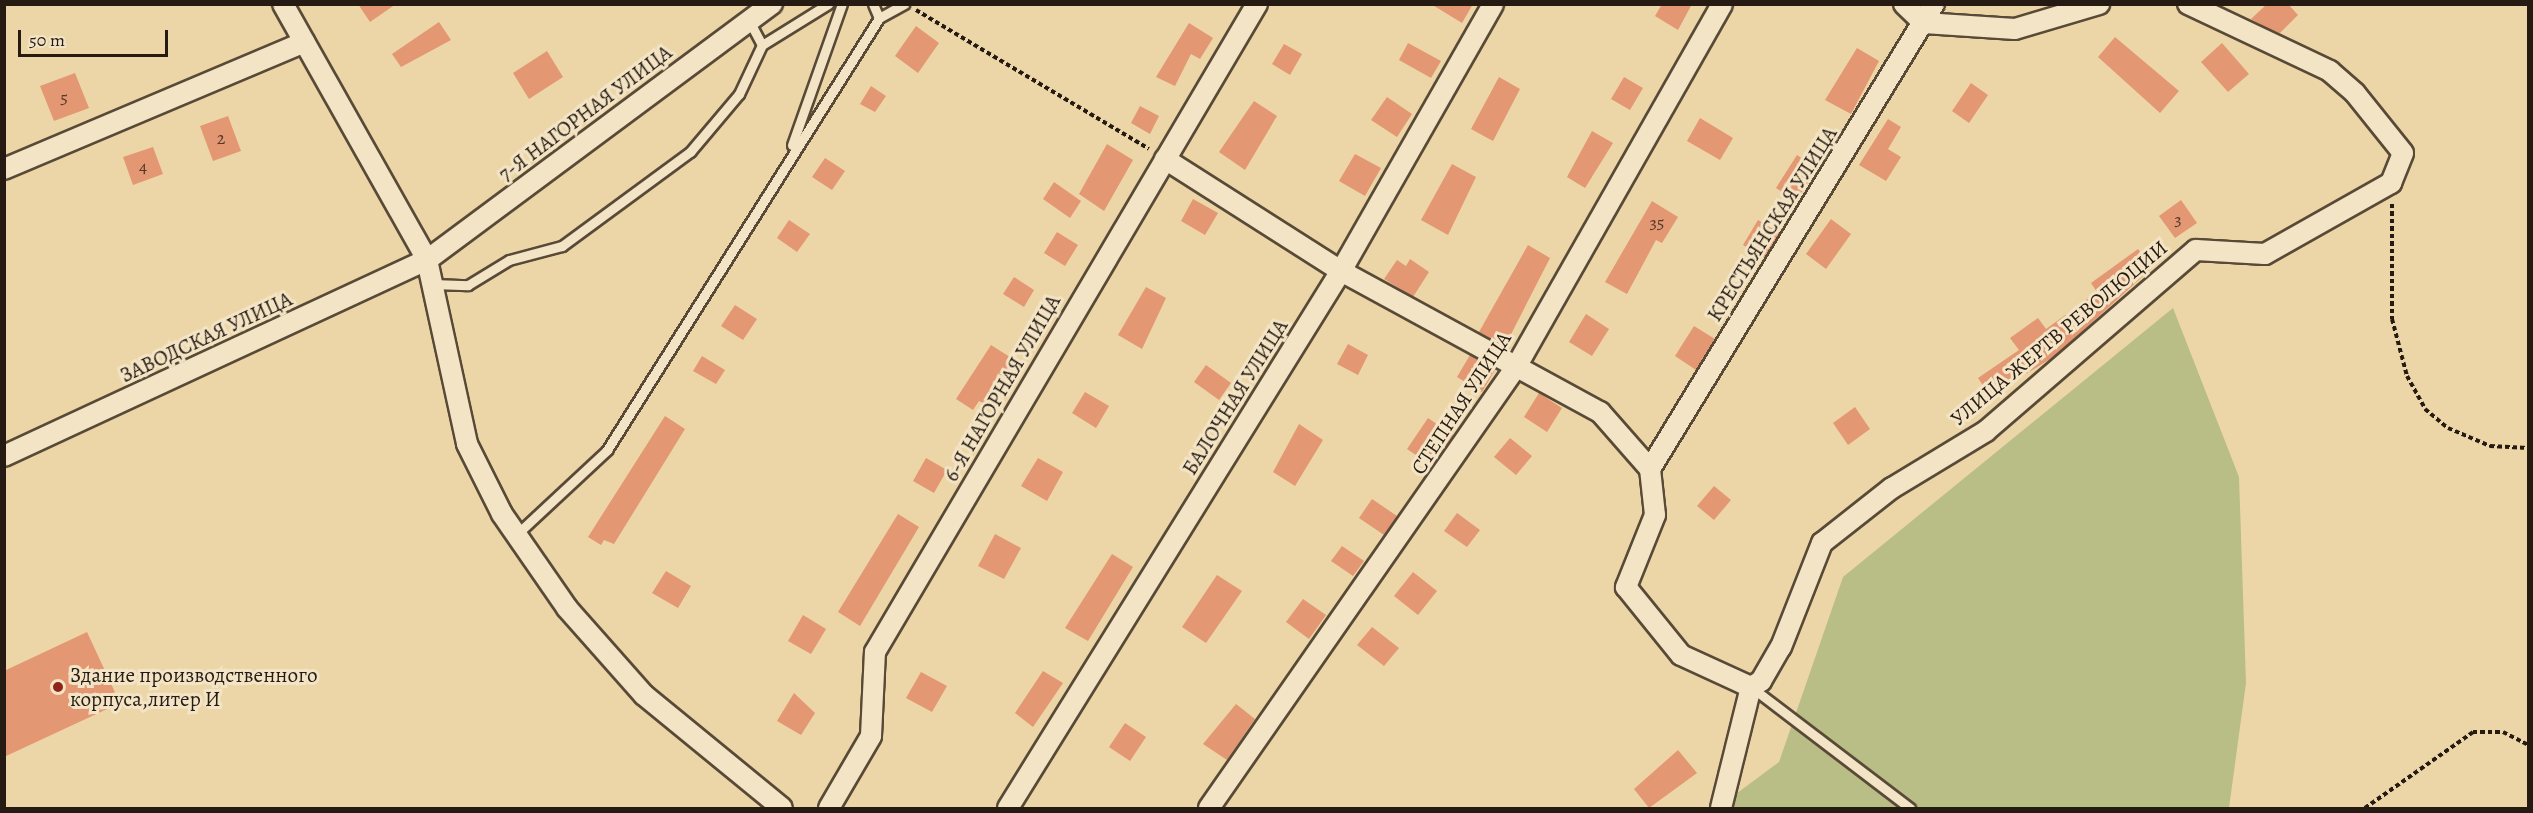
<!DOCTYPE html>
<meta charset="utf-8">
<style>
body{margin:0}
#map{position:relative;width:2533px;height:813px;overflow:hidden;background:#ecd6a7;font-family:Alegreya,serif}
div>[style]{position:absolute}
.green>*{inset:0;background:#b9bd86}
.building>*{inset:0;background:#e39773}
.path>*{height:4px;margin-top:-2px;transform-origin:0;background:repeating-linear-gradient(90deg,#261b12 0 4.5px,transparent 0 7.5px)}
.roads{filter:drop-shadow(2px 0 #584a37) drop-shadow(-2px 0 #584a37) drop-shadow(0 2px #584a37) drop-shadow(0 -2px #584a37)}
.lane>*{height:9px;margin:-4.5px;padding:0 4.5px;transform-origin:4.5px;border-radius:4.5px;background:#f3e4c6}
.street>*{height:20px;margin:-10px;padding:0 10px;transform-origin:10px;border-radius:10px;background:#f3e4c6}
.dots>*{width:16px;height:16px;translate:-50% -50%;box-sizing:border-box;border:3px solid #f3e4c6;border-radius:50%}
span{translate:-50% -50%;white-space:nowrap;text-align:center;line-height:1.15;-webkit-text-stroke:6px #f3e4c6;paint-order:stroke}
.number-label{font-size:18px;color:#553a2a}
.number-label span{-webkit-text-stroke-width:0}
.street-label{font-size:21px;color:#261b12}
.poi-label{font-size:21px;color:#261b12}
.left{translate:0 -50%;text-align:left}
.frame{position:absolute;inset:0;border:6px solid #261b12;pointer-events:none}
.scale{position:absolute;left:18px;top:30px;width:150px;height:27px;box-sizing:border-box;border:3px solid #261b12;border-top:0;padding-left:8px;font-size:18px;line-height:21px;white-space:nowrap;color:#261b12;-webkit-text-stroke:4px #f3e4c6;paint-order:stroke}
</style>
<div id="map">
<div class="green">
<div style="clip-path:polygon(2173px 308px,2239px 477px,2246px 683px,2229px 808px,1717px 808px,1779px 762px,1843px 577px)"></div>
</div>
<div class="building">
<div style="clip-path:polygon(358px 4px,396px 4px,370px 22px)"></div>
<div style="clip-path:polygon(1431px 4px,1473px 4px,1462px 23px)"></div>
<div style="clip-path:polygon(1662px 4px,1692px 4px,1678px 30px,1655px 16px)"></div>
<div style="clip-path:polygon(2267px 4px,2288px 4px,2298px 15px,2280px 33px,2271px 30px,2251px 19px)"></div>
<div style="clip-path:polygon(439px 22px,451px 40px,401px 67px,392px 54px)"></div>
<div style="clip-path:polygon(1189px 23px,1213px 38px,1200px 59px,1191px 54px,1175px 86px,1156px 77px)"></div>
<div style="clip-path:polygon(916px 26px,939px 43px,918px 73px,895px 56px)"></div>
<div style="clip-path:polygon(2115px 37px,2179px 91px,2160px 113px,2098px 57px)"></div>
<div style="clip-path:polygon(1408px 43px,1441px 61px,1431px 78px,1399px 60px)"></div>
<div style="clip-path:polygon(2222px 43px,2249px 74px,2228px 92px,2201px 62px)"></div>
<div style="clip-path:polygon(1284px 44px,1302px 54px,1290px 75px,1272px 64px)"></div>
<div style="clip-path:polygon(1857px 48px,1879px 61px,1851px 114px,1825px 100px)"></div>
<div style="clip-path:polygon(547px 51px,563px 77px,529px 99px,513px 73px)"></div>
<div style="clip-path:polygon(75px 73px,89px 108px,54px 121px,40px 86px)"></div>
<div style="clip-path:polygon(1499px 77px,1520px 89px,1493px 141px,1471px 129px)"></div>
<div style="clip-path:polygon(1624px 77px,1643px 88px,1630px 110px,1611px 99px)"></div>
<div style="clip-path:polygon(1971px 83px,1988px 95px,1969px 123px,1952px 111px)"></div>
<div style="clip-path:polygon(871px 86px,886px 96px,875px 112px,860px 104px)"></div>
<div style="clip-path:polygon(1387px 97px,1412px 114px,1397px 137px,1371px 120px)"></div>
<div style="clip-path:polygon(1254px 101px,1277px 116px,1245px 170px,1219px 152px)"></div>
<div style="clip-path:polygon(1140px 106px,1159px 116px,1150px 134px,1131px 123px)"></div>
<div style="clip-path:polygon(228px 116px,241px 151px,213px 161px,200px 126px)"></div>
<div style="clip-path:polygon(1700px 118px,1733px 138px,1720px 160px,1687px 141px)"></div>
<div style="clip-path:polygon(1888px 119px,1901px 127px,1888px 149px,1901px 157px,1886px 181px,1859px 165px)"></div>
<div style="clip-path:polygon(1592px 131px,1613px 143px,1585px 188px,1567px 177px)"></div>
<div style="clip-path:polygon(1107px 144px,1133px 160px,1104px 211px,1079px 194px)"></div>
<div style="clip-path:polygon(153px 147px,163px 174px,133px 185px,123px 157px)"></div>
<div style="clip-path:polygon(1355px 154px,1381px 168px,1365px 196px,1339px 181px)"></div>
<div style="clip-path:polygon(1797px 155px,1817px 168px,1796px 201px,1776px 188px)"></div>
<div style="clip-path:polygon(825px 158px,845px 171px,832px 190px,812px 177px)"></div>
<div style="clip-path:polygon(1452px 164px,1476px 177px,1448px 235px,1421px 220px)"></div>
<div style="clip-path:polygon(1054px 182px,1081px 201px,1070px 218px,1043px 199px)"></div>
<div style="clip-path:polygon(1193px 199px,1218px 213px,1205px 235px,1181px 221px)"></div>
<div style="clip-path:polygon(2181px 200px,2197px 223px,2175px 238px,2159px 216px)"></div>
<div style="clip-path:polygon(1652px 201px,1678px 217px,1662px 243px,1656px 240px,1627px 294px,1605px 282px)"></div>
<div style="clip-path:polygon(1831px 219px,1851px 234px,1826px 269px,1806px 254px)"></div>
<div style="clip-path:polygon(789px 220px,810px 234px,797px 252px,777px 238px)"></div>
<div style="clip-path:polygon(1758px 220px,1780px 233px,1765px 258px,1743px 245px)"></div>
<div style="clip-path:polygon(1057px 232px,1078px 245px,1065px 266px,1044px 253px)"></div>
<div style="clip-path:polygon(1528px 245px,1550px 258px,1505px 346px,1479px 332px)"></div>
<div style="clip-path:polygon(2138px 249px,2152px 268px,2055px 356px,1990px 396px,1978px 378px,2019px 350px,2010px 338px,2038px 318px,2046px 329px,2097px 292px,2091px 283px)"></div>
<div style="clip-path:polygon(1410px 259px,1429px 272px,1413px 297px,1384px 279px,1397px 260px,1406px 266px)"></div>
<div style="clip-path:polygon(1014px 277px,1034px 290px,1024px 307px,1003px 294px)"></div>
<div style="clip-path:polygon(1146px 287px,1166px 298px,1142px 349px,1118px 335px)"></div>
<div style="clip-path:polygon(735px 305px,757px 319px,743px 340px,721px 326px)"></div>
<div style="clip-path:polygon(1586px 314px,1609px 329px,1592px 356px,1569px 342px)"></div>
<div style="clip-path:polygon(1694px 326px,1715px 339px,1696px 370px,1675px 356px)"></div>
<div style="clip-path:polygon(1348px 344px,1368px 355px,1358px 375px,1337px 364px)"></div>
<div style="clip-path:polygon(991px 345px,1013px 359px,987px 405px,979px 401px,973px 410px,956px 399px)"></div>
<div style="clip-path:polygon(1470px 355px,1495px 370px,1482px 392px,1457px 377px)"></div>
<div style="clip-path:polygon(702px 356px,725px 370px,716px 384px,693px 371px)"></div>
<div style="clip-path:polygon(1206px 365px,1231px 383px,1219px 400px,1194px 382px)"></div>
<div style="clip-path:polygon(1085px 392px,1109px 406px,1096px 428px,1072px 413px)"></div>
<div style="clip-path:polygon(1539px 393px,1562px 408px,1547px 432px,1524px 417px)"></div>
<div style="clip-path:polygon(1855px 407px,1870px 429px,1848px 445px,1833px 423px)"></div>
<div style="clip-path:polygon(665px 416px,685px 429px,614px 544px,604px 540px,601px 545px,588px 537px)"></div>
<div style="clip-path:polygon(1428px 418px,1453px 435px,1432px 466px,1407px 449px)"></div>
<div style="clip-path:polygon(1299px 424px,1323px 440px,1295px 486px,1273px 472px)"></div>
<div style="clip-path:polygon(1510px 438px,1532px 456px,1516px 475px,1494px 457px)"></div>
<div style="clip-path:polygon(926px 458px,947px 470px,934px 493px,913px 481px)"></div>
<div style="clip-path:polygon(1038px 458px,1063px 472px,1047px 501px,1021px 486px)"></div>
<div style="clip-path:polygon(1714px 486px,1731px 500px,1714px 520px,1697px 506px)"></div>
<div style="clip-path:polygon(1372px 499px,1397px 516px,1384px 535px,1359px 518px)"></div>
<div style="clip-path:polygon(1457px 513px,1480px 530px,1467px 547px,1444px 531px)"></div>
<div style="clip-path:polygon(898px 514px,919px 527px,860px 626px,838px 612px)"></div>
<div style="clip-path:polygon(995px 534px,1021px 548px,1004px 579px,978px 566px)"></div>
<div style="clip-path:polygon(1342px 546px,1364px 561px,1353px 576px,1331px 561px)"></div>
<div style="clip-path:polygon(1112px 554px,1133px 567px,1088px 641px,1065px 628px)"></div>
<div style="clip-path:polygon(666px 571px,691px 586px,678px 608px,652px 593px)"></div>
<div style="clip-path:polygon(1413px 572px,1437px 591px,1418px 615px,1394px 596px)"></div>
<div style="clip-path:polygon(1217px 575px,1242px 591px,1206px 643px,1182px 627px)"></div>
<div style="clip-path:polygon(1303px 599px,1326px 615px,1309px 639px,1286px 622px)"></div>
<div style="clip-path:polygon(803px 615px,826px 629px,811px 654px,788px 641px)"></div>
<div style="clip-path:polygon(1372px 627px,1399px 648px,1384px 666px,1357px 645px)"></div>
<div style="clip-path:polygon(87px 632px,120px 703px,4px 757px,4px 671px)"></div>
<div style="clip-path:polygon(1043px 671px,1063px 683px,1033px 727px,1015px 713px)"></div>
<div style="clip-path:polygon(921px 672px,947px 686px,932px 712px,906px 698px)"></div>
<div style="clip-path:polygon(794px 693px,815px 713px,801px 735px,777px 721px)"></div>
<div style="clip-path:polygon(1236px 704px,1255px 719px,1227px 760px,1203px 744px)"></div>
<div style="clip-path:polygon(1125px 723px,1146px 737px,1130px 761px,1109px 747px)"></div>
<div style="clip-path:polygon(1678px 750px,1697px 773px,1649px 808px,1634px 789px)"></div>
</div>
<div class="path">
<div style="left:916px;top:10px;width:271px;rotate:30.8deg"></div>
<div style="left:2392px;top:204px;width:115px;rotate:90deg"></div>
<div style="left:2392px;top:319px;width:59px;rotate:75.3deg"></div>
<div style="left:2407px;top:376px;width:38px;rotate:61deg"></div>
<div style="left:2425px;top:409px;width:30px;rotate:40deg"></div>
<div style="left:2448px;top:428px;width:46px;rotate:23.2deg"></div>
<div style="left:2490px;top:446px;width:38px;rotate:3deg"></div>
<div style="left:2365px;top:808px;width:132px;rotate:-35.1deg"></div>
<div style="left:2473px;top:732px;width:30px"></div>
<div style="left:2503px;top:732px;width:28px;rotate:27deg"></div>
</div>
<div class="roads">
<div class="lane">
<div style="left:873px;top:4px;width:15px;rotate:67deg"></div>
<div style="left:762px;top:45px;width:78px;rotate:-31.8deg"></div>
<div style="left:792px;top:145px;width:150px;rotate:-70.5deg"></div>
<div style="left:432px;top:284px;width:36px;rotate:2deg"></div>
<div style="left:468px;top:285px;width:48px;rotate:-31.4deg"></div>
<div style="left:509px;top:260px;width:55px;rotate:-14.8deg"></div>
<div style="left:562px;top:246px;width:159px;rotate:-36.3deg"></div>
<div style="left:690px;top:152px;width:76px;rotate:-49.8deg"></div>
<div style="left:739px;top:94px;width:54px;rotate:-64.9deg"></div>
<div style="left:762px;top:45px;width:27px;rotate:-118deg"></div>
<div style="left:516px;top:535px;width:125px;rotate:-43deg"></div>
<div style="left:607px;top:450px;width:510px;rotate:-57.8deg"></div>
<div style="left:879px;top:18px;width:29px;rotate:-29deg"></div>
<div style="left:1751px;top:687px;width:200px;rotate:37.3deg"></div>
</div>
<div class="street">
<div style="left:283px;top:4px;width:294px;rotate:60.6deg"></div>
<div style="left:427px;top:260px;width:188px;rotate:77.7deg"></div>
<div style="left:467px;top:444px;width:78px;rotate:63.4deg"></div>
<div style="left:502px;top:514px;width:114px;rotate:55.3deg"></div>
<div style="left:567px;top:608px;width:116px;rotate:48.5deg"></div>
<div style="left:644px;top:695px;width:178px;rotate:39.3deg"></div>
<div style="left:1904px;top:4px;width:28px;rotate:44deg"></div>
<div style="left:1924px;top:23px;width:91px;rotate:3.8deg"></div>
<div style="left:2015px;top:29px;width:88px;rotate:-16.6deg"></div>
<div style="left:1165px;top:159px;width:209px;rotate:32.5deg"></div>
<div style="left:1341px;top:271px;width:295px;rotate:28.6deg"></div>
<div style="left:1600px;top:412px;width:76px;rotate:48.7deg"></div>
<div style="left:1650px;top:469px;width:46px;rotate:83.8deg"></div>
<div style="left:1655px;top:515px;width:78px;rotate:111.9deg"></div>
<div style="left:1626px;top:587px;width:87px;rotate:51deg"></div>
<div style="left:1681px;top:655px;width:77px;rotate:24.6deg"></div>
<div style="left:4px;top:169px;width:326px;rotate:-22.9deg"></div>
<div style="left:4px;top:456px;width:466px;rotate:-24.9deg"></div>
<div style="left:427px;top:260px;width:430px;rotate:-36.6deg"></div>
<div style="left:1650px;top:469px;width:545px;rotate:-58.59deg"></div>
<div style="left:1751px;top:687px;width:12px;rotate:-31deg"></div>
<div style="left:1761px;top:681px;width:39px;rotate:-60deg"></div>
<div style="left:1781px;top:647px;width:112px;rotate:-68.5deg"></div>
<div style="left:1822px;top:543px;width:89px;rotate:-38.2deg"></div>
<div style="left:1892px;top:488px;width:110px;rotate:-31.2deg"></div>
<div style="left:1986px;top:431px;width:277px;rotate:-40.8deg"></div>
<div style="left:2196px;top:250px;width:69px;rotate:3.3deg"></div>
<div style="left:2265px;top:254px;width:145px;rotate:-29.4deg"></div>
<div style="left:2391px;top:183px;width:32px;rotate:-68deg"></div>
<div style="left:2403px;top:153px;width:77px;rotate:-128.7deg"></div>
<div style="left:2355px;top:93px;width:33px;rotate:-139deg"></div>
<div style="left:2330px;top:71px;width:157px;rotate:-154.7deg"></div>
<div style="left:829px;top:808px;width:83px;rotate:-59.7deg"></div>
<div style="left:871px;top:736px;width:84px;rotate:-87.3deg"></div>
<div style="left:875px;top:652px;width:752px;rotate:-59.48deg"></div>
<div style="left:1008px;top:808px;width:632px;rotate:-58.2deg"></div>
<div style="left:1341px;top:271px;width:307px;rotate:-60.3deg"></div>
<div style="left:1209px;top:808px;width:537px;rotate:-55.16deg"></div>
<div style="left:1516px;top:367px;width:417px;rotate:-60.4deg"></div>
<div style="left:1721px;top:808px;width:125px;rotate:-76.1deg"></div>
</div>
</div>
<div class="dots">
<div style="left:58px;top:687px;background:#8f2418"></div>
</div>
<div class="number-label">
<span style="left:64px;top:97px">5</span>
<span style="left:221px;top:138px">2</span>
<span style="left:143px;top:166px">4</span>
<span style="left:2178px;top:219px">3</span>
<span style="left:1657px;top:222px">35</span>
</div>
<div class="street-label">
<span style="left:585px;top:113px;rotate:-37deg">7-Я НАГОРНАЯ УЛИЦА</span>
<span style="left:1772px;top:224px;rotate:-58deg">КРЕСТЬЯНСКАЯ УЛИЦА</span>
<span style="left:2059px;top:333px;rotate:-40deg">УЛИЦА ЖЕРТВ РЕВОЛЮЦИИ</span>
<span style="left:206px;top:337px;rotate:-25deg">ЗАВОДСКАЯ УЛИЦА</span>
<span style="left:1002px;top:388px;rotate:-60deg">6-Я НАГОРНАЯ УЛИЦА</span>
<span style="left:1235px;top:397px;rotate:-58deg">БАЛОЧНАЯ УЛИЦА</span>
<span style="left:1461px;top:403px;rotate:-57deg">СТЕПНАЯ УЛИЦА</span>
</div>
<div class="poi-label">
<span class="left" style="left:70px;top:687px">Здание производственного<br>корпуса,литер И</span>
</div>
<div class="frame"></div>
<div class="scale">50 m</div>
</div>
